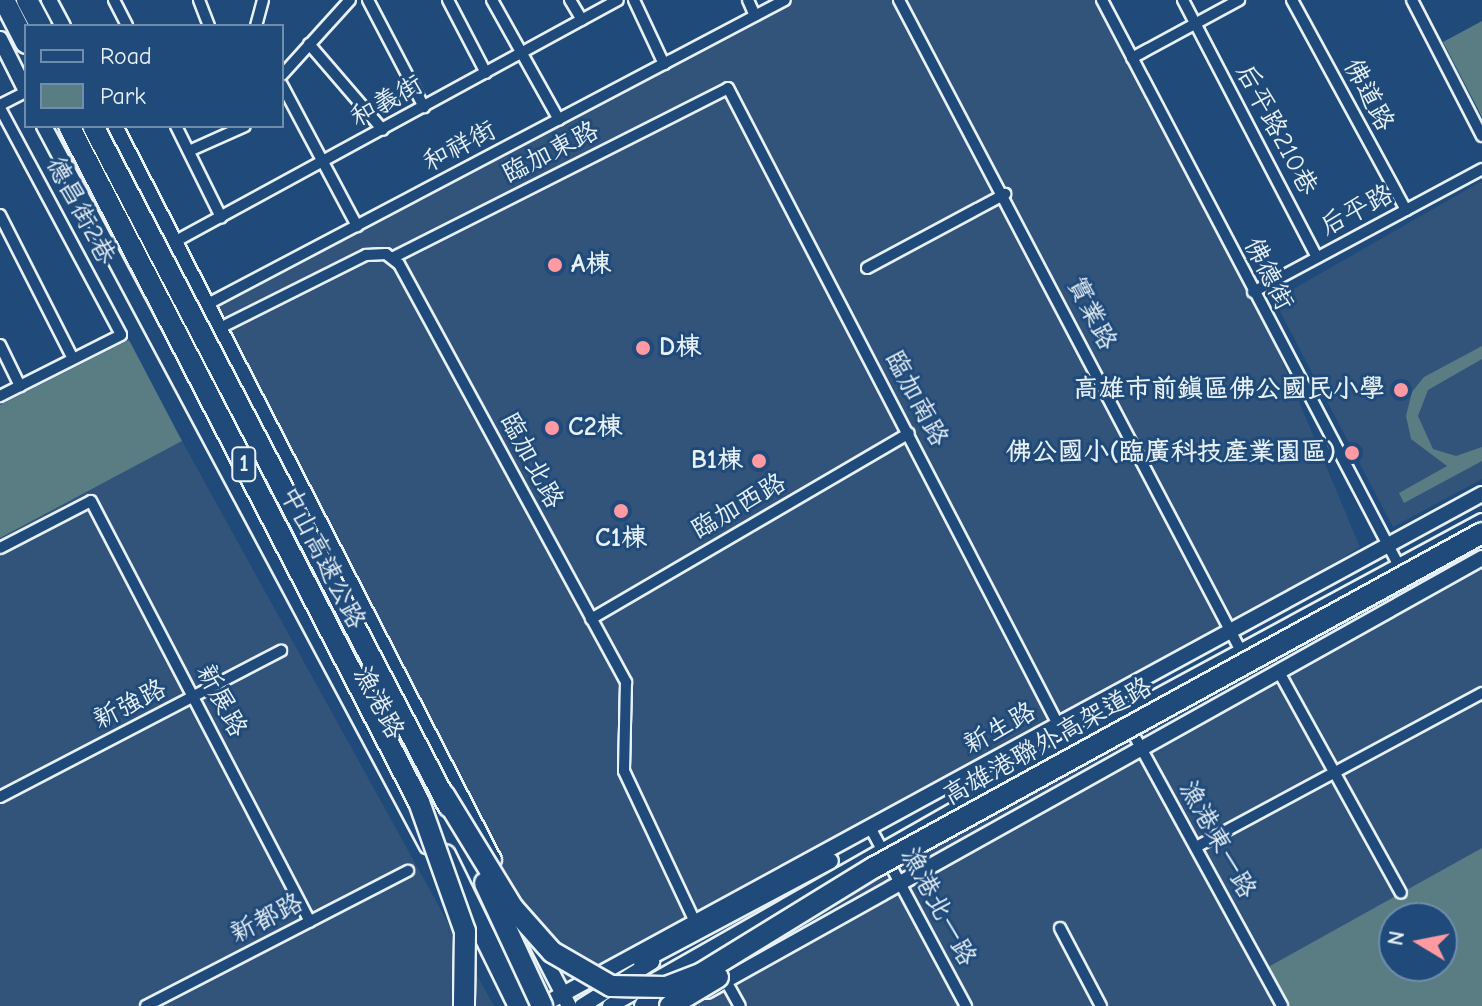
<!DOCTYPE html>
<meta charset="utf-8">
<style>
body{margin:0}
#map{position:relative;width:1482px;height:1006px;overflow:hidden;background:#1f4a7a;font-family:"Comic Neue","LXGW WenKai TC",sans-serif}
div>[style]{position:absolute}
.built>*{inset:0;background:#32547b}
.green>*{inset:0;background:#597d82}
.roads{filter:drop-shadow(2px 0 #e8f1f8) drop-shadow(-2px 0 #e8f1f8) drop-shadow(0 2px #e8f1f8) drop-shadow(0 -2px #e8f1f8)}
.minor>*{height:10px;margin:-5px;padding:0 5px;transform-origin:5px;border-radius:5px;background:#1f4a7a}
.tertiary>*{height:14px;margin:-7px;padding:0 7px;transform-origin:7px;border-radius:7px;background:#1f4a7a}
.motorway>*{height:20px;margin:-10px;padding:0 10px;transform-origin:10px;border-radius:10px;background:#1f4a7a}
.bridges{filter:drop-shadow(2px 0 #e8f1f8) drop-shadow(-2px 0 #e8f1f8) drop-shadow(0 2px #e8f1f8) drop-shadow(0 -2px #e8f1f8)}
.motorway-bridge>*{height:20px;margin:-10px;padding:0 10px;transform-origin:10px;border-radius:10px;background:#1f4a7a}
.dots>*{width:22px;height:22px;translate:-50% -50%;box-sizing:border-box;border:4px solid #1f4a7a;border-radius:50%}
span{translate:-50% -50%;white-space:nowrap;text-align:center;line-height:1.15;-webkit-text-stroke:6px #1f4a7a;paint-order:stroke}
.shield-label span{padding:2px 6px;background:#1f4a7a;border:2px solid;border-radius:6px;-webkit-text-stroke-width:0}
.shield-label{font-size:24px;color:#e8f1f8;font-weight:700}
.street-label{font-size:26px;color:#e8f1f8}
.poi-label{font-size:26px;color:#e8f1f8;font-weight:700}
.left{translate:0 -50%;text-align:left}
.right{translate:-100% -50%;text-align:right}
.legend{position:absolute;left:24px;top:24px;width:260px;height:104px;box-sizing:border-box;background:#1f4a7a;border:2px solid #6f8dac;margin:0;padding:10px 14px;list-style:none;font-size:24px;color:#e8f1f8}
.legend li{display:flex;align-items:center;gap:16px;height:40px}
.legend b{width:40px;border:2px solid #6f8dac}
.north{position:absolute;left:1378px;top:902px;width:80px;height:80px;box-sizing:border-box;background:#1f4a7a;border:2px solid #6f8dac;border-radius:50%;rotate:280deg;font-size:22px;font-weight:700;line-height:32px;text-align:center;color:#e8f1f8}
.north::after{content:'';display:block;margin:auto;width:28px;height:36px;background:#ff9aa2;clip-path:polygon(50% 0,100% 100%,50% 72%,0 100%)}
</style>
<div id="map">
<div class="built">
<div style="clip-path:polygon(785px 0,1102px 0,1253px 292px,1360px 547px,1062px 732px,566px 1001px,208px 305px)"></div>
<div style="clip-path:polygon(1482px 181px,1482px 479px,1393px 527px,1274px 300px)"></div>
<div style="clip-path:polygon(182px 441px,494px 1006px,0 1006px,0 538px)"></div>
<div style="clip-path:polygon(evenodd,1482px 541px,1482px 1006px,646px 1006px,1482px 541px,1394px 918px,1442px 918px,1442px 966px,1394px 966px,1394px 918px)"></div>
</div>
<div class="green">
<div style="clip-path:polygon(1482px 21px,1482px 117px,1443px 42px)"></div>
<div style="clip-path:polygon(129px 340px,182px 441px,0 538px,0 405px)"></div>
<div style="clip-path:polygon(1482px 346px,1482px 359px,1428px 390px,1418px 416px,1433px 449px,1456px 456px,1482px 447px,1482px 461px,1404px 503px,1399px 493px,1447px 466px,1411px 439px,1406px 416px,1412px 392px,1424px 377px)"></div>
<div style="clip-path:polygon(evenodd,1482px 848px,1482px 1006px,1282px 1006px,1263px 970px,1482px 848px,1394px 918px,1442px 918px,1442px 966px,1394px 966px,1394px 918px)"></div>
</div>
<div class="roads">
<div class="minor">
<div style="left:114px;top:0;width:29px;rotate:63deg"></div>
<div style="left:199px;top:0;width:28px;rotate:69deg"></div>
<div style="left:368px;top:0;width:121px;rotate:62.4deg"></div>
<div style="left:448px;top:0;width:82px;rotate:62.5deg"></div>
<div style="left:492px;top:0;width:137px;rotate:60.8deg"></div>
<div style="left:570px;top:0;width:23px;rotate:59deg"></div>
<div style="left:634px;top:0;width:71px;rotate:64.9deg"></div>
<div style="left:748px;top:0;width:17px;rotate:66deg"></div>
<div style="left:899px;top:0;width:735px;rotate:62.29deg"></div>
<div style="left:1102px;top:0;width:639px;rotate:62.31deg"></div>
<div style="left:1183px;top:0;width:290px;rotate:62.5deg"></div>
<div style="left:1292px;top:0;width:239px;rotate:61.5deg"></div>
<div style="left:1412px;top:0;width:153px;rotate:62.8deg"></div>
<div style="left:256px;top:26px;width:27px;rotate:-75deg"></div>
<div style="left:309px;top:44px;width:113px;rotate:49.3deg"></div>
<div style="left:1132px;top:58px;width:122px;rotate:-28.5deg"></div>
<div style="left:282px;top:75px;width:101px;rotate:-47.8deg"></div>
<div style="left:282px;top:85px;width:160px;rotate:62deg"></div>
<div style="left:0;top:105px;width:29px;rotate:-27deg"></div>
<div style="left:0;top:108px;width:257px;rotate:61.9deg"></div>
<div style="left:121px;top:335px;width:136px;rotate:153.2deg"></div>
<div style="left:176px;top:126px;width:102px;rotate:63.7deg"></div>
<div style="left:189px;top:151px;width:61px;rotate:-24.1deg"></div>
<div style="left:0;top:215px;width:161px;rotate:63.1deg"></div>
<div style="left:176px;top:241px;width:503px;rotate:-28.6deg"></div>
<div style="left:394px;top:257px;width:374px;rotate:-26.8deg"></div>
<div style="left:728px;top:88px;width:725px;rotate:62.59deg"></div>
<div style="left:867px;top:268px;width:157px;rotate:-28.2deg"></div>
<div style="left:1253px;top:292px;width:260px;rotate:-28.2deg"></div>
<div style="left:168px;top:325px;width:697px;rotate:-27.78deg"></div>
<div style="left:0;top:345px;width:46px;rotate:64deg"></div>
<div style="left:180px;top:348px;width:208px;rotate:-26.6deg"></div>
<div style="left:366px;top:255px;width:20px;rotate:-3deg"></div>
<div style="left:386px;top:254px;width:16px;rotate:38deg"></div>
<div style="left:399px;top:264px;width:476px;rotate:61.5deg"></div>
<div style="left:626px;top:682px;width:89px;rotate:91.3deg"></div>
<div style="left:624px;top:771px;width:167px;rotate:64.8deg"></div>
<div style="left:0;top:548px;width:102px;rotate:-27.3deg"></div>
<div style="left:91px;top:501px;width:474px;rotate:62.5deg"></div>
<div style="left:591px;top:619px;width:368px;rotate:-30.3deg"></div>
<div style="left:1279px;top:672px;width:252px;rotate:61.1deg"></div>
<div style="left:1112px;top:695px;width:354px;rotate:61.3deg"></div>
<div style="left:0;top:797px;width:317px;rotate:-27.5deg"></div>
<div style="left:871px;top:829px;width:201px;rotate:61.8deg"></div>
<div style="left:1196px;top:847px;width:325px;rotate:-28.3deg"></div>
<div style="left:1060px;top:928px;width:88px;rotate:62.3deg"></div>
<div style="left:727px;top:983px;width:26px;rotate:61deg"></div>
<div style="left:146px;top:1006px;width:295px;rotate:-27.3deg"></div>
</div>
<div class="tertiary">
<div style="left:49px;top:0;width:30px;rotate:62deg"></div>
<div style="left:0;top:39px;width:58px;rotate:63.4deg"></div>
<div style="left:44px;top:126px;width:816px;rotate:61.99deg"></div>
<div style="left:115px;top:126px;width:826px;rotate:62.69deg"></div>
<div style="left:536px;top:942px;width:72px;rotate:62.7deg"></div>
<div style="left:641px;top:962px;width:215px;rotate:-28deg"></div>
<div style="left:707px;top:991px;width:888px;rotate:-29.19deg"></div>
<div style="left:541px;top:1006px;width:1071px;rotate:-28.55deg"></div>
<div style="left:582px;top:1006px;width:83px;rotate:-32.2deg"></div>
<div style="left:610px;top:1006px;width:527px;rotate:-29.68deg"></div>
<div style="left:1068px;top:745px;width:471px;rotate:-28.4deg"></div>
</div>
<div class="motorway">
<div style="left:4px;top:0;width:48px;rotate:62.9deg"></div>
<div style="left:27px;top:0;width:30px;rotate:62deg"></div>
<div style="left:445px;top:855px;width:168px;rotate:63.9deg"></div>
<div style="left:645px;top:1006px;width:45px;rotate:-30.5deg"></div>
</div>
</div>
<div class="bridges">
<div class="motorway-bridge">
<div style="left:69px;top:126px;width:761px;rotate:62.63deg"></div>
<div style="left:419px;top:802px;width:137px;rotate:70.4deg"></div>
<div style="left:465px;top:931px;width:75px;rotate:90.8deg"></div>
<div style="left:93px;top:126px;width:768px;rotate:62.4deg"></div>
<div style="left:444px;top:795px;width:132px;rotate:58.6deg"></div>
<div style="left:513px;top:908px;width:59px;rotate:48.4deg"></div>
<div style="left:552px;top:952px;width:68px;rotate:30deg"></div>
<div style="left:611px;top:986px;width:55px;rotate:1deg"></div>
<div style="left:666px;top:987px;width:39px;rotate:-21deg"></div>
<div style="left:702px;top:973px;width:201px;rotate:-31.6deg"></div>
<div style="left:873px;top:868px;width:695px;rotate:-28.81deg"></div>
<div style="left:485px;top:883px;width:136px;rotate:65.1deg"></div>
<div style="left:670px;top:1006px;width:56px;rotate:-31.1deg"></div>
</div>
</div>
<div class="dots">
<div style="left:555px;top:265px;background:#ff9aa2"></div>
<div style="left:643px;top:348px;background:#ff9aa2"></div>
<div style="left:1401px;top:390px;background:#ff9aa2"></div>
<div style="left:552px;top:428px;background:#ff9aa2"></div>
<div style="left:1352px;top:453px;background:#ff9aa2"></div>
<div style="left:759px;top:461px;background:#ff9aa2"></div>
<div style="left:621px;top:511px;background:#ff9aa2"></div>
</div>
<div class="shield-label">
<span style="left:244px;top:464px">1</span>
</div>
<div class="street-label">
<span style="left:1368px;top:95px;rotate:62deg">佛道路</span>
<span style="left:387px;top:102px;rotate:-29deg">和義街</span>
<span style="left:1276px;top:130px;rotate:62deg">后平路210巷</span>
<span style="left:460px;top:147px;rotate:-28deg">和祥街</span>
<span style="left:551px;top:153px;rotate:-27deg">臨加東路</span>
<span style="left:80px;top:211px;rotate:62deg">德昌街2巷</span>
<span style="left:1357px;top:211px;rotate:-28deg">后平路</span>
<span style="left:1268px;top:274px;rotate:63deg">佛德街</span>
<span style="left:1091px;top:314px;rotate:63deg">實業路</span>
<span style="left:916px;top:399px;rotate:62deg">臨加南路</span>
<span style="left:531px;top:461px;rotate:62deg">臨加北路</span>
<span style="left:739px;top:507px;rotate:-30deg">臨加西路</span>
<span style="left:322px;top:558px;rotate:63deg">中山高速公路</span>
<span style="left:221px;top:701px;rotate:62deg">新展路</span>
<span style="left:378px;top:703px;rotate:62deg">漁港路</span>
<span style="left:130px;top:705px;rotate:-27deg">新強路</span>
<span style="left:1000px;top:729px;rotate:-29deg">新生路</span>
<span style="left:1048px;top:742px;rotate:-29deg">高雄港聯外高架道路</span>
<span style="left:1217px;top:840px;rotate:61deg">漁港東一路</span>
<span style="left:938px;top:907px;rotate:62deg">漁港北一路</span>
<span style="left:267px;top:919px;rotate:-27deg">新都路</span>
</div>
<div class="poi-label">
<span class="left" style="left:571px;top:265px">A棟</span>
<span class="left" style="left:659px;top:348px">D棟</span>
<span class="right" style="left:1385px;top:390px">高雄市前鎮區佛公國民小學</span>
<span class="left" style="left:568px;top:428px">C2棟</span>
<span class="right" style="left:1336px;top:453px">佛公國小(臨廣科技產業園區)</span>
<span class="right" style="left:743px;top:461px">B1棟</span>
<span style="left:621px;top:539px">C1棟</span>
</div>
<ul class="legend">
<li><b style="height:10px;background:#1f4a7a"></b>Road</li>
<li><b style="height:22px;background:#597d82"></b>Park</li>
</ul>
<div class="north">N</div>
</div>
